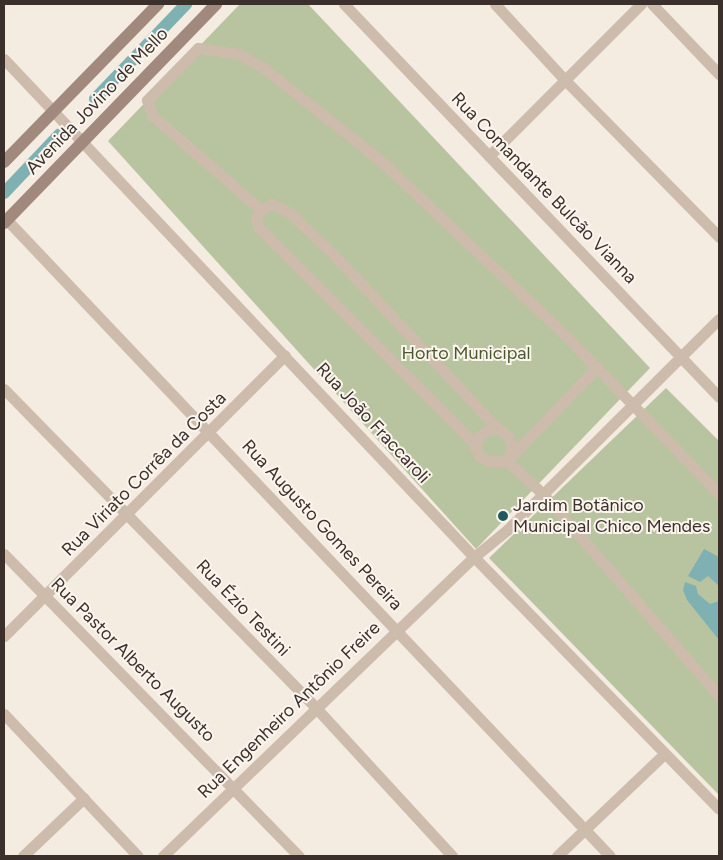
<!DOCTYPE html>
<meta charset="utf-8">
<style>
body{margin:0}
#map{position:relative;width:723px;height:860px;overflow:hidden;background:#f4ebe1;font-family:Figtree,sans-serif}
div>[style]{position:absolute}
.green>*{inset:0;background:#b8c4a0}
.water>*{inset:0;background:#7fb0b2}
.canal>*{height:12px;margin:-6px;padding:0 6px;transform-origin:6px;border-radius:6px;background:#7fb0b2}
.street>*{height:11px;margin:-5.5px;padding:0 5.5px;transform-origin:5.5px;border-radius:5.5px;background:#cdbbac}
.secondary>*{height:12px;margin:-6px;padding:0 6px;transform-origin:6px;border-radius:6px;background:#a18a7d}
.dots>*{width:14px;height:14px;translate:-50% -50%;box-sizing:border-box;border:2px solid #fbf5ee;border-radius:50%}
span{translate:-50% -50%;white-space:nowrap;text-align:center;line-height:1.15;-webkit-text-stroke:4px #fbf5ee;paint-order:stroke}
.street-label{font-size:18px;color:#3b302b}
.park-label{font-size:18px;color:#4a5a2e}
.poi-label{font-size:18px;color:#3b302b}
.left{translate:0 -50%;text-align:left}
.frame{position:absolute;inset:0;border:5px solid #3b302b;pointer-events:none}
</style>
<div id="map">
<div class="green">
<div style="clip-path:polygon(240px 4px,308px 4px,650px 368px,476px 549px,108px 141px)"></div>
<div style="clip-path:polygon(666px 388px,719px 441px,719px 795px,489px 558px)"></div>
</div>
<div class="water">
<div style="clip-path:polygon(704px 549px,719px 557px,719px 586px,708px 576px,700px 582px,688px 576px)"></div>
<div style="clip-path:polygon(685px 582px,696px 586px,698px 594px,710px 604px,719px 601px,719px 640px,687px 600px,683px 590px)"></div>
</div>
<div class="canal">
<div style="left:95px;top:99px;width:132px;rotate:-46.2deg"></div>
<div style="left:4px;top:193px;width:81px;rotate:-46.5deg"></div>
</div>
<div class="street">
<div style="left:344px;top:4px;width:543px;rotate:46.34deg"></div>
<div style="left:495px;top:4px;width:100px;rotate:47.4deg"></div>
<div style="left:563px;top:78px;width:223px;rotate:45.5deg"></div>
<div style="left:652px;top:4px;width:97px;rotate:46.3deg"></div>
<div style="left:4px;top:59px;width:685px;rotate:46.66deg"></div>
<div style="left:474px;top:557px;width:351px;rotate:45.8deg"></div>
<div style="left:489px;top:156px;width:215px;rotate:-45deg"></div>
<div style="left:261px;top:210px;width:143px;rotate:-139deg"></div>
<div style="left:153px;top:116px;width:17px;rotate:-111deg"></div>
<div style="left:147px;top:100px;width:73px;rotate:-45.6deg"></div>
<div style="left:198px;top:48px;width:41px;rotate:8.3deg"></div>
<div style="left:239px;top:54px;width:30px;rotate:30deg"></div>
<div style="left:265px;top:69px;width:148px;rotate:38.4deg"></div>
<div style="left:381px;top:161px;width:260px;rotate:43.4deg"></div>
<div style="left:570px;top:340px;width:214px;rotate:45.9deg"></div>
<div style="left:7px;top:220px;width:876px;rotate:46.53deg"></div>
<div style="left:4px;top:389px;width:448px;rotate:45.6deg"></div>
<div style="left:317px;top:709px;width:200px;rotate:47.4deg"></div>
<div style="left:476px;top:445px;width:307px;rotate:-135deg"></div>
<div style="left:259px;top:228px;width:10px;rotate:-107deg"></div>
<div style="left:256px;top:218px;width:11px;rotate:-56deg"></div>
<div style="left:262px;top:209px;width:11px;rotate:-27deg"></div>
<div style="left:272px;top:204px;width:20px;rotate:27deg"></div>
<div style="left:290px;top:213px;width:61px;rotate:43.7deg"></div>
<div style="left:334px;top:255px;width:238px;rotate:46.7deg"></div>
<div style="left:507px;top:461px;width:49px;rotate:42.5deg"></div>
<div style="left:543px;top:494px;width:268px;rotate:48.9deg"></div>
<div style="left:507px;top:461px;width:15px;rotate:-70deg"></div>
<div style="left:512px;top:447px;width:12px;rotate:-110deg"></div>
<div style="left:508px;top:436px;width:13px;rotate:-141deg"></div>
<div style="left:498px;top:428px;width:11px;rotate:170deg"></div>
<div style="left:487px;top:430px;width:10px;rotate:143deg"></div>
<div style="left:479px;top:436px;width:11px;rotate:112deg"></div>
<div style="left:475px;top:446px;width:11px;rotate:68deg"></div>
<div style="left:479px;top:456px;width:11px;rotate:27deg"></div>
<div style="left:489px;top:461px;width:18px"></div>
<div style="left:507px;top:461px;width:130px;rotate:-46.2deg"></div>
<div style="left:4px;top:554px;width:422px;rotate:45.7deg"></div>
<div style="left:4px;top:636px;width:397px;rotate:-45deg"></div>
<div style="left:4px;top:714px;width:195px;rotate:46.7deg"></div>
<div style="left:23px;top:856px;width:84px;rotate:-43.6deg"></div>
<div style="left:163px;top:856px;width:431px;rotate:-43.9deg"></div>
<div style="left:474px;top:557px;width:43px;rotate:-39.3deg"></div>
<div style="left:507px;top:530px;width:299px;rotate:-44.9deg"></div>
<div style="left:557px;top:856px;width:148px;rotate:-43.6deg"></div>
</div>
<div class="secondary">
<div style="left:4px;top:162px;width:221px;rotate:-45.7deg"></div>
<div style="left:4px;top:223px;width:305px;rotate:-45.9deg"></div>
</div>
<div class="dots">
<div style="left:503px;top:516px;background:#1f5a5e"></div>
</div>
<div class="street-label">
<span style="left:97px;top:101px;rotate:-46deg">Avenida Jovino de Mello</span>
<span style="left:544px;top:188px;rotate:46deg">Rua Comandante Bulcão Vianna</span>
<span style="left:373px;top:423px;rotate:47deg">Rua João Fraccaroli</span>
<span style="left:144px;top:474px;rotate:-45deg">Rua Viriato Corrêa da Costa</span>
<span style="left:322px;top:525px;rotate:47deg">Rua Augusto Gomes Pereira</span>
<span style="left:243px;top:608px;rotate:46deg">Rua Ézio Testini</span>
<span style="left:133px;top:660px;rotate:45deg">Rua Pastor Alberto Augusto</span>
<span style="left:289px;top:710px;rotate:-44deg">Rua Engenheiro Antônio Freire</span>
</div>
<div class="park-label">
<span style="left:466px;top:353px">Horto Municipal</span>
</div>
<div class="poi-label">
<span class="left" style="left:513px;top:516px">Jardim Botânico<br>Municipal Chico Mendes</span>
</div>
<div class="frame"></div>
</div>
